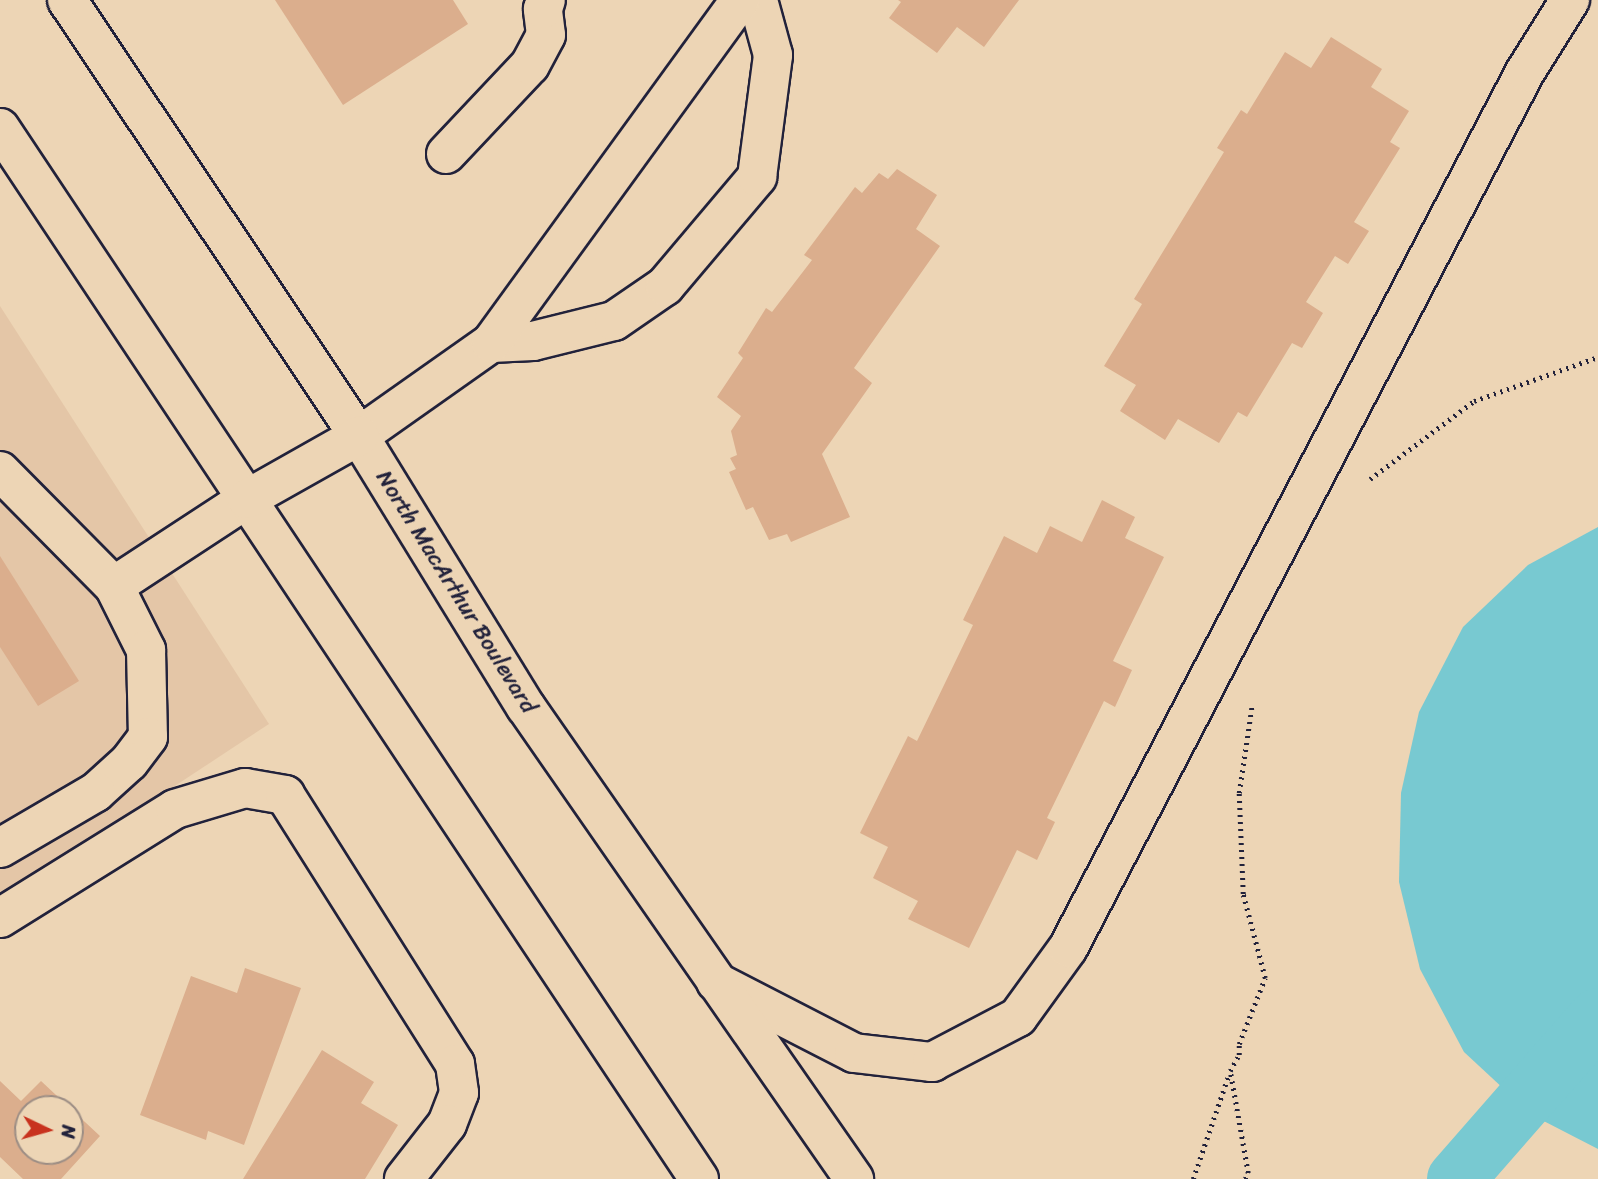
<!DOCTYPE html>
<style>
body{margin:0}
#map{position:relative;width:1598px;height:1179px;overflow:hidden;background:#edd5b5;font-family:Sriracha,sans-serif}
div>[style]{position:absolute}
.built>*{inset:0;background:#e4c6a7}
.water>*{inset:0;background:#78c9d1}
.canal>*{height:58px;margin:-29px;padding:0 29px;transform-origin:29px;border-radius:29px;background:#78c9d1}
.building>*{inset:0;background:#dbae8d}
.path>*{height:4.5px;margin-top:-2.25px;transform-origin:0;background:repeating-linear-gradient(90deg,#22223b 0 2px,transparent 0 7px)}
.roads{filter:drop-shadow(2px 0 #22223b) drop-shadow(-2px 0 #22223b) drop-shadow(0 2px #22223b) drop-shadow(0 -2px #22223b)}
.minor>*{height:38px;margin:-19px;padding:0 19px;transform-origin:19px;border-radius:19px;background:#edd5b5}
.major>*{height:38px;margin:-19px;padding:0 19px;transform-origin:19px;border-radius:19px;background:#edd5b5}
span{translate:-50% -50%;white-space:nowrap;text-align:center;line-height:1.15;-webkit-text-stroke:5px #edd5b5;paint-order:stroke}
.street-label{font-size:23px;color:#22223b}
.north{position:absolute;left:14px;top:1095px;width:70px;height:70px;box-sizing:border-box;background:#edd5b5;border:2px solid #9c8d84;border-radius:50%;rotate:95deg;font-size:19px;font-weight:700;line-height:28px;text-align:center;color:#22223b}
.north::after{content:'';display:block;margin:auto;width:24px;height:32px;background:#c8321e;clip-path:polygon(50% 0,100% 100%,50% 72%,0 100%)}
</style>
<div id="map">
<div class="built">
<div style="clip-path:polygon(0 306px,269px 724px,0 901px)"></div>
</div>
<div class="water">
<div style="clip-path:polygon(1598px 527px,1598px 1149px,1532px 1115px,1464px 1052px,1420px 969px,1399px 882px,1401px 793px,1419px 712px,1463px 627px,1528px 565px)"></div>
</div>
<div class="canal">
<div style="left:1456px;top:1179px;width:215px;rotate:-48.8deg"></div>
</div>
<div class="building">
<div style="clip-path:polygon(275px 0,453px 0,468px 24px,343px 105px)"></div>
<div style="clip-path:polygon(898px 0,1019px 0,984px 47px,957px 27px,937px 53px,889px 18px,901px 2px)"></div>
<div style="clip-path:polygon(1331px 37px,1382px 69px,1371px 87px,1409px 111px,1390px 142px,1400px 148px,1354px 222px,1369px 231px,1348px 264px,1335px 256px,1306px 302px,1323px 313px,1302px 348px,1292px 343px,1247px 417px,1238px 412px,1219px 443px,1178px 419px,1165px 440px,1120px 411px,1136px 385px,1104px 366px,1142px 304px,1134px 299px,1224px 152px,1217px 148px,1241px 110px,1247px 114px,1285px 52px,1311px 68px)"></div>
<div style="clip-path:polygon(897px 169px,937px 195px,916px 229px,940px 246px,854px 368px,872px 383px,822px 454px,850px 517px,791px 542px,787px 534px,769px 540px,753px 507px,746px 510px,729px 472px,736px 469px,730px 458px,737px 455px,731px 431px,741px 416px,717px 397px,743px 358px,738px 353px,766px 308px,772px 312px,812px 260px,804px 255px,855px 187px,862px 193px,879px 173px,888px 179px)"></div>
<div style="clip-path:polygon(1102px 500px,1135px 517px,1125px 538px,1164px 557px,1113px 661px,1132px 670px,1115px 707px,1104px 701px,1047px 818px,1055px 822px,1037px 860px,1017px 850px,969px 948px,908px 919px,918px 901px,873px 878px,888px 847px,860px 833px,908px 736px,917px 741px,973px 625px,963px 620px,1004px 536px,1037px 553px,1050px 526px,1082px 542px)"></div>
<div style="clip-path:polygon(0 556px,79px 681px,38px 706px,0 647px)"></div>
<div style="clip-path:polygon(245px 968px,301px 988px,244px 1145px,208px 1131px,206px 1140px,140px 1115px,191px 976px,237px 993px)"></div>
<div style="clip-path:polygon(322px 1050px,374px 1082px,361px 1103px,398px 1125px,365px 1179px,243px 1179px)"></div>
<div style="clip-path:polygon(evenodd,0 1081px,21px 1101px,41px 1081px,100px 1136px,61px 1179px,23px 1179px,0 1157px,0 1081px,28px 1109px,70px 1109px,70px 1151px,28px 1151px,28px 1109px)"></div>
</div>
<div class="path">
<div style="left:1370px;top:479px;width:130px;rotate:-36.9deg"></div>
<div style="left:1474px;top:401px;width:132px;rotate:-19.5deg"></div>
<div style="left:1193px;top:1179px;width:111px;rotate:-71.1deg"></div>
<div style="left:1245px;top:1179px;width:7px;rotate:-63deg"></div>
<div style="left:1248px;top:1173px;width:104px;rotate:-100deg"></div>
<div style="left:1230px;top:1071px;width:18px;rotate:-61deg"></div>
<div style="left:1239px;top:1055px;width:11px;rotate:-90deg"></div>
<div style="left:1239px;top:1044px;width:71px;rotate:-68.5deg"></div>
<div style="left:1265px;top:978px;width:87px;rotate:-104.7deg"></div>
<div style="left:1243px;top:894px;width:101px;rotate:-92.3deg"></div>
<div style="left:1239px;top:793px;width:89px;rotate:-81.6deg"></div>
</div>
<div class="roads">
<div class="minor">
<div style="left:446px;top:154px;width:122px;rotate:-46.7deg"></div>
<div style="left:530px;top:65px;width:34px;rotate:-62deg"></div>
<div style="left:546px;top:35px;width:26px;rotate:-97deg"></div>
<div style="left:543px;top:9px;width:9px;rotate:-72deg"></div>
<div style="left:491px;top:343px;width:42px;rotate:-2.7deg"></div>
<div style="left:533px;top:341px;width:83px;rotate:-13.9deg"></div>
<div style="left:614px;top:321px;width:62px;rotate:-34.5deg"></div>
<div style="left:665px;top:286px;width:143px;rotate:-49.8deg"></div>
<div style="left:757px;top:177px;width:123px;rotate:-82.5deg"></div>
<div style="left:773px;top:55px;width:57px;rotate:-105.3deg"></div>
<div style="left:359px;top:436px;width:161px;rotate:-35.2deg"></div>
<div style="left:491px;top:343px;width:424px;rotate:-54deg"></div>
<div style="left:0;top:471px;width:162px;rotate:45.3deg"></div>
<div style="left:114px;top:586px;width:72px;rotate:63.4deg"></div>
<div style="left:146px;top:650px;width:87px;rotate:88.7deg"></div>
<div style="left:148px;top:737px;width:31px;rotate:127deg"></div>
<div style="left:129px;top:762px;width:45px;rotate:137.7deg"></div>
<div style="left:96px;top:792px;width:111px;rotate:149.7deg"></div>
<div style="left:114px;top:586px;width:159px;rotate:-33.2deg"></div>
<div style="left:0;top:918px;width:206px;rotate:-31.9deg"></div>
<div style="left:175px;top:809px;width:73px;rotate:-16.7deg"></div>
<div style="left:245px;top:788px;width:41px;rotate:9.9deg"></div>
<div style="left:285px;top:795px;width:318px;rotate:57.7deg"></div>
<div style="left:455px;top:1064px;width:29px;rotate:82deg"></div>
<div style="left:459px;top:1093px;width:33px;rotate:111deg"></div>
<div style="left:447px;top:1124px;width:70px;rotate:128deg"></div>
<div style="left:716px;top:982px;width:155px;rotate:27.2deg"></div>
<div style="left:854px;top:1053px;width:79px;rotate:6.6deg"></div>
<div style="left:932px;top:1062px;width:97px;rotate:-27.6deg"></div>
<div style="left:1018px;top:1017px;width:85px;rotate:-54.1deg"></div>
<div style="left:1068px;top:948px;width:988px;rotate:-62.45deg"></div>
<div style="left:1525px;top:72px;width:85px;rotate:-58deg"></div>
</div>
<div class="major">
<div style="left:67px;top:0;width:525px;rotate:56.19deg"></div>
<div style="left:359px;top:436px;width:318px;rotate:58.4deg"></div>
<div style="left:526px;top:707px;width:575px;rotate:55.2deg"></div>
<div style="left:0;top:128px;width:1262px;rotate:56.37deg"></div>
<div style="left:247px;top:499px;width:129px;rotate:-29.4deg"></div>
</div>
</div>
<div class="street-label">
<span style="left:456px;top:592px;rotate:58deg">North MacArthur Boulevard</span>
</div>
<div class="north">N</div>
</div>
